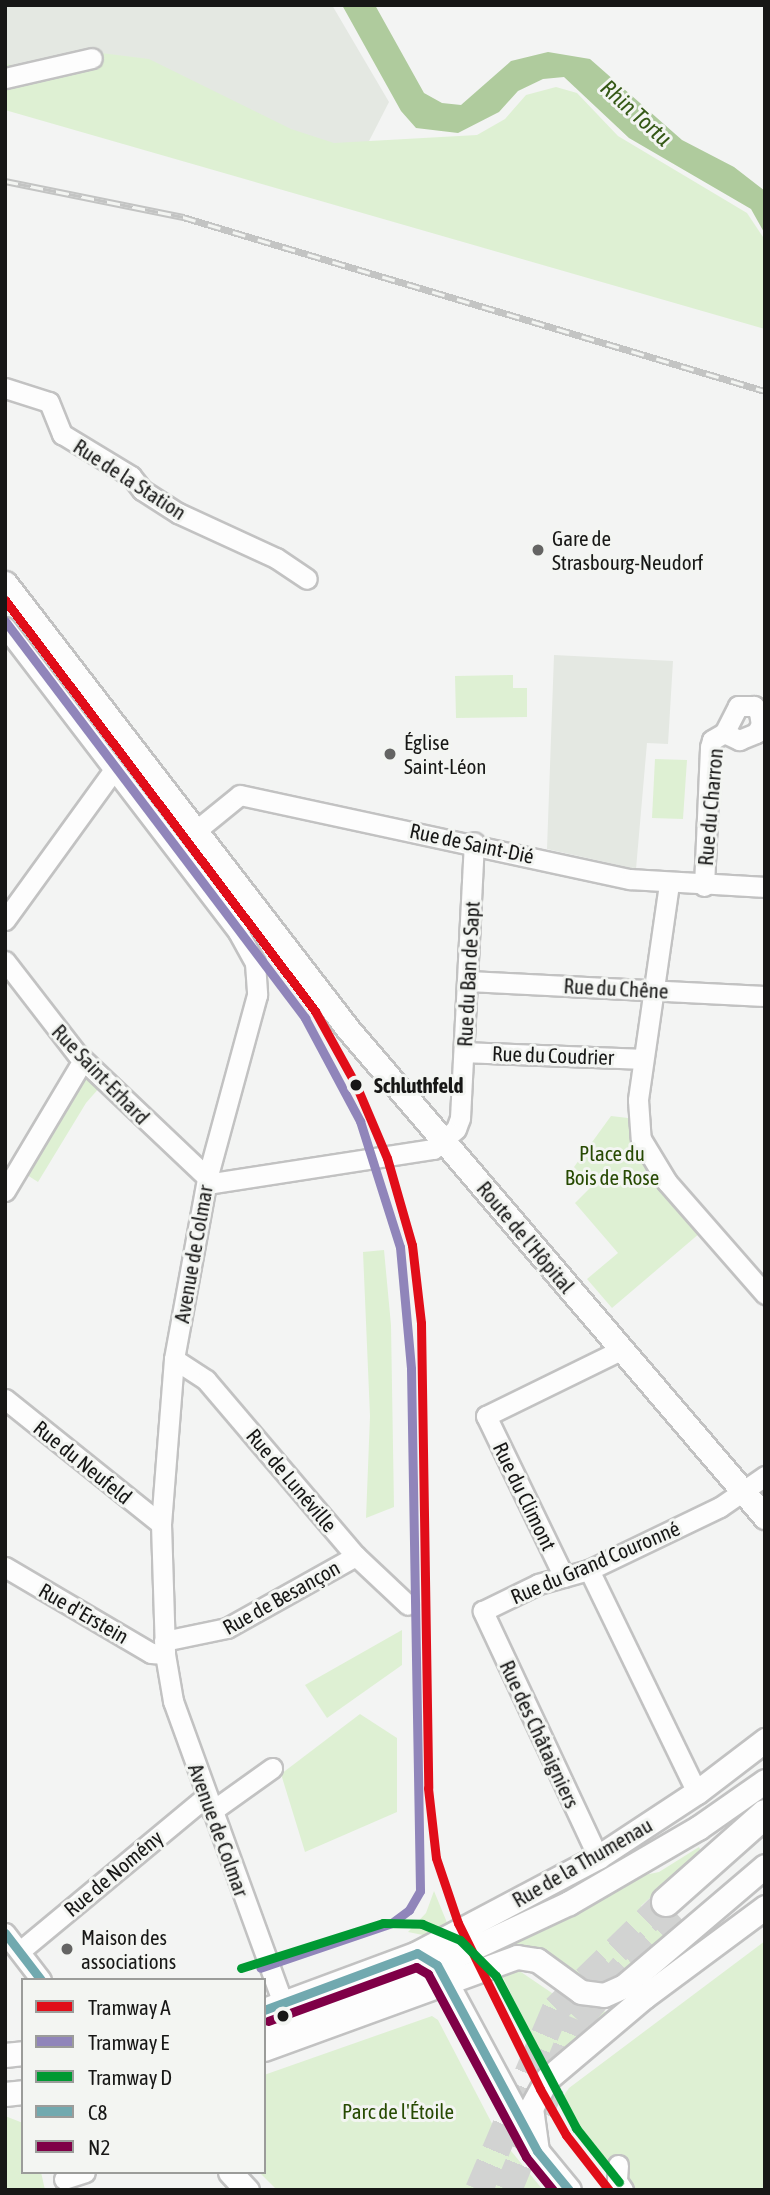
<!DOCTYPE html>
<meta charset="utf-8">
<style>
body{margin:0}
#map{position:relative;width:770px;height:2195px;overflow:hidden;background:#f3f4f3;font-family:"Asap Condensed",sans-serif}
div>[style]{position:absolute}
.built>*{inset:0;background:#e4e8e2}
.green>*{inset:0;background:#def0d3}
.water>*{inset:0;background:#afcb9d}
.highway-tunnel>*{height:28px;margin-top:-14px;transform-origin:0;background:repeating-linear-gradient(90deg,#d2d3d2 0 28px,transparent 0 42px)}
.roads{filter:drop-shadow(2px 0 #c2c2c2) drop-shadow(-2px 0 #c2c2c2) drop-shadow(0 2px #c2c2c2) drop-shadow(0 -2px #c2c2c2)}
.minor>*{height:19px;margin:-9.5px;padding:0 9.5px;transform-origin:9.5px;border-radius:9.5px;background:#fdfdfd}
.major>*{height:23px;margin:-11.5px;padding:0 11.5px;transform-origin:11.5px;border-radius:11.5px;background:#fdfdfd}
.highway>*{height:28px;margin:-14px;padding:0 14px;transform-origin:14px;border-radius:14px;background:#fdfdfd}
.rail>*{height:7px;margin-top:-3.5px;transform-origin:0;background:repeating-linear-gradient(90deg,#f3f5f2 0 13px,#c3c4c3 0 26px);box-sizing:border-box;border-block:2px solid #c3c4c3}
.bus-1>*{height:9px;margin:-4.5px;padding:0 4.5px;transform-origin:4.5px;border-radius:4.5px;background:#71a9af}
.bus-2>*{height:9px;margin:-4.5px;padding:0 4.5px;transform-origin:4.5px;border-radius:4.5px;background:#7f0047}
.tram-1>*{height:9px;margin:-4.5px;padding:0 4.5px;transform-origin:4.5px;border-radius:4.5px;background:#e10d19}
.tram-2>*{height:9px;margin:-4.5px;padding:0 4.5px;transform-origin:4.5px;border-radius:4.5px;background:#9085ba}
.tram-3>*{height:9px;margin:-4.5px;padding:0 4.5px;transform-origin:4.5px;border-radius:4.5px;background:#093}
.dots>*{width:19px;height:19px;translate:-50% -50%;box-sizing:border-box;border:4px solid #f3f5f2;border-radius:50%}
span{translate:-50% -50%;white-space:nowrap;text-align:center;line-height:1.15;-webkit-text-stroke:6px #f3f5f2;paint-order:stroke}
.street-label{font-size:21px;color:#171716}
.poi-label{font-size:21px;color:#171716}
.left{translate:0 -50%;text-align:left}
.stop-label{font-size:21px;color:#171716;font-weight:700}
.park-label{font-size:21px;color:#274a02}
.water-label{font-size:23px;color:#355916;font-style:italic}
.frame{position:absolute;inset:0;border:7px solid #171716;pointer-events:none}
.legend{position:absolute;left:21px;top:1978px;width:245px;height:196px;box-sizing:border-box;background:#f3f5f2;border:2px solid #9b9c9a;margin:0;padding:9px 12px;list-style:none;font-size:21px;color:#171716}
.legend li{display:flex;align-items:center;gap:14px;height:35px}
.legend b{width:35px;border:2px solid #9b9c9a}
</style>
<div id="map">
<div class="built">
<div style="clip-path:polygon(5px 5px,332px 5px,389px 102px,367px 145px,322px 143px,5px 72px)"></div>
<div style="clip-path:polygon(554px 655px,673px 661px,668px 744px,647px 743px,636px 869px,547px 849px)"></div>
</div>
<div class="green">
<div style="clip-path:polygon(93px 52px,149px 59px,291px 129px,334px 143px,477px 135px,505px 119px,526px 95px,556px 87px,577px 93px,618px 136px,747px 213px,765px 240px,765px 329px,5px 110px,5px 64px,27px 67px)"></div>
<div style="clip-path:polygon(513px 675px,513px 688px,527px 688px,527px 717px,456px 718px,455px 676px)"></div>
<div style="clip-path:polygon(655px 759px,687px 760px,683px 819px,652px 818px)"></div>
<div style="clip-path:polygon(85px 1074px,100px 1087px,86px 1103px,38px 1182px,24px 1173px)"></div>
<div style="clip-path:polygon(611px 1116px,628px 1118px,648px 1172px,700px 1233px,612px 1308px,587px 1279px,618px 1253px,575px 1203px,592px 1186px,574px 1167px)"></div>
<div style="clip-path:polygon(384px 1250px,391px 1325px,394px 1507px,366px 1518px,370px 1416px,363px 1252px)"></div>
<div style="clip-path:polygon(402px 1630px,402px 1665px,327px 1718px,305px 1685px)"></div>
<div style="clip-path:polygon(360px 1714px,397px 1738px,397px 1812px,305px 1852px,281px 1774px)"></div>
<div style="clip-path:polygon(699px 1847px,701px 1851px,641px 1906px,670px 1940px,621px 1980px,596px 1983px,493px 1956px,489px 1949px,630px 1878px,659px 1872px)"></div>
<div style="clip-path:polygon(434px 1891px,448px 1925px,428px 1936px,408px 1932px,426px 1913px)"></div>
<div style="clip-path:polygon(408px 1914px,380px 1931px,296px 1959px,294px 1951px)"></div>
<div style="clip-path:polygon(765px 1941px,765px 2190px,628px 2190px,598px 2161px,568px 2120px,562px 2098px,569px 2088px)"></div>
<div style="clip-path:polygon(504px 1967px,521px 1972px,574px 2008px,617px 2013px,548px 2070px,499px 1969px)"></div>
<div style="clip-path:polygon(432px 2016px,438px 2020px,498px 2135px,543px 2190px,277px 2190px,259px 2172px,264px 2172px,264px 2075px)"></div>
<div style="clip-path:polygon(5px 2116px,23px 2123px,23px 2172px,41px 2172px,45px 2190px,5px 2190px)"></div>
</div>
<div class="water">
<div style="clip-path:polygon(342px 5px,375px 5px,424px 93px,442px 103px,461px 105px,511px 61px,548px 52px,590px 59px,682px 140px,734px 167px,765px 191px,765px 234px,751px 209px,629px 138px,564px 77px,543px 79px,518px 91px,499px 112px,458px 133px,416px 128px,401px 111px)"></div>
</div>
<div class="highway-tunnel">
<div style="left:479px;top:2190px;width:197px;rotate:-67deg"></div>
<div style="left:556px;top:2009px;width:153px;rotate:-44.2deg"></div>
<div style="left:508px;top:2190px;width:184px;rotate:-67.6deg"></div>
<div style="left:578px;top:2020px;width:78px;rotate:-49.2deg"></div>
<div style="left:629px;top:1961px;width:67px;rotate:-42.6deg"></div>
</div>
<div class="roads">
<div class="minor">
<div style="left:5px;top:78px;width:89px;rotate:-12.9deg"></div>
<div style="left:5px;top:388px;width:46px;rotate:17.7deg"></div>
<div style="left:49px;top:402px;width:35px;rotate:68deg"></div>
<div style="left:62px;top:434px;width:81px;rotate:31.3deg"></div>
<div style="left:131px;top:476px;width:18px;rotate:52deg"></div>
<div style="left:142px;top:490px;width:43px;rotate:32.6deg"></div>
<div style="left:178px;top:513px;width:108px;rotate:24.7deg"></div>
<div style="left:276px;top:558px;width:37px;rotate:34deg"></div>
<div style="left:5px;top:627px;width:384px;rotate:52.6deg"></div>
<div style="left:238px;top:932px;width:35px;rotate:61deg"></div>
<div style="left:255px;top:963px;width:32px;rotate:86deg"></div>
<div style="left:257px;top:995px;width:191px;rotate:105.2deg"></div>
<div style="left:207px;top:1179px;width:183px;rotate:100.4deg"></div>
<div style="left:174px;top:1359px;width:166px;rotate:94.5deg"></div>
<div style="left:161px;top:1524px;width:130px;rotate:88.2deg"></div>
<div style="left:165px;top:1654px;width:48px;rotate:80.3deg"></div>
<div style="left:173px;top:1701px;width:333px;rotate:70deg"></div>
<div style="left:193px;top:833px;width:60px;rotate:-39deg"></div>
<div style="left:240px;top:795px;width:399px;rotate:12.2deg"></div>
<div style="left:630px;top:879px;width:135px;rotate:3.4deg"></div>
<div style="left:669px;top:884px;width:218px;rotate:98.2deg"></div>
<div style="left:638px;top:1100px;width:39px;rotate:86deg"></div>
<div style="left:641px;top:1139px;width:50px;rotate:58.8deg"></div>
<div style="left:667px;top:1182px;width:149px;rotate:48.8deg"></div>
<div style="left:704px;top:886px;width:139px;rotate:-87.5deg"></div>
<div style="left:710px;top:747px;width:7px;rotate:-74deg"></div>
<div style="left:712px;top:740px;width:14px;rotate:-30deg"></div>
<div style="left:724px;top:733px;width:17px;rotate:25deg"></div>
<div style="left:739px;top:740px;width:18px;rotate:-22deg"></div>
<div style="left:756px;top:733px;width:9px;rotate:-58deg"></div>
<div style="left:761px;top:725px;width:13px;rotate:-99deg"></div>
<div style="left:759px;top:712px;width:8px;rotate:-130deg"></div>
<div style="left:754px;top:706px;width:16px;rotate:180deg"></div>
<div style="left:738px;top:706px;width:30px;rotate:117deg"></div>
<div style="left:5px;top:920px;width:184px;rotate:-54.1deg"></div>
<div style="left:5px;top:961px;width:118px;rotate:52.3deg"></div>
<div style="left:77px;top:1054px;width:187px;rotate:43.5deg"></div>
<div style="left:213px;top:1183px;width:223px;rotate:-8.8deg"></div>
<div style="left:433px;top:1149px;width:30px;rotate:-41deg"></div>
<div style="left:456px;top:1129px;width:12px;rotate:-70deg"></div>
<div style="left:460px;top:1118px;width:276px;rotate:-87.1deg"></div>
<div style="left:468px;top:981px;width:297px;rotate:2.9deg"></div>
<div style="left:464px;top:1052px;width:179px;rotate:2.2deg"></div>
<div style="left:5px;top:1191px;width:152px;rotate:-59.2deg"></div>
<div style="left:174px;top:1359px;width:38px;rotate:33deg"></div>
<div style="left:206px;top:1380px;width:231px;rotate:49.6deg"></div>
<div style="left:356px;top:1556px;width:71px;rotate:43.3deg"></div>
<div style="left:5px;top:1399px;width:200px;rotate:38.7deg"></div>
<div style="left:5px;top:1567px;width:169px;rotate:30.5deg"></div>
<div style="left:151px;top:1653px;width:14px;rotate:4deg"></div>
<div style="left:589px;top:1570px;width:247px;rotate:64.1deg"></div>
<div style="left:564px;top:1577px;width:179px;rotate:-115.8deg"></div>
<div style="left:486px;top:1416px;width:150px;rotate:-26.1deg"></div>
<div style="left:164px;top:1641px;width:64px;rotate:-11.7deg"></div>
<div style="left:227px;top:1628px;width:148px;rotate:-29.2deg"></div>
<div style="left:212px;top:1811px;width:74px;rotate:-35.6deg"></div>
<div style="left:598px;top:1857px;width:272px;rotate:-115.1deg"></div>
<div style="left:483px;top:1611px;width:61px;rotate:-26.1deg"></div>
<div style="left:538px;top:1584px;width:53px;rotate:-15.4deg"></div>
<div style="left:589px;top:1570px;width:145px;rotate:-25.7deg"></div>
<div style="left:720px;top:1507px;width:55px;rotate:-34.6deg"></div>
<div style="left:5px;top:1933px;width:59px;rotate:52.5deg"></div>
<div style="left:20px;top:1951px;width:243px;rotate:-39.7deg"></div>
<div style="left:618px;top:2165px;width:16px;rotate:94deg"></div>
<div style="left:617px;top:2181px;width:11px;rotate:56deg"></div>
<div style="left:64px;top:2179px;width:22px;rotate:-18deg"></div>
</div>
<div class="major">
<div style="left:5px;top:583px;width:563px;rotate:52.44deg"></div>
<div style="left:348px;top:1029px;width:642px;rotate:49.49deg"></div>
<div style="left:440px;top:1971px;width:204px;rotate:61.7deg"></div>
<div style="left:537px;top:2151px;width:50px;rotate:50.6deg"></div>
<div style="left:264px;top:2010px;width:163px;rotate:-20.4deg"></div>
<div style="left:417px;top:1953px;width:205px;rotate:-27.9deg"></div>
<div style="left:598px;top:1857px;width:118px;rotate:-33.3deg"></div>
<div style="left:697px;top:1792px;width:86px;rotate:-37.4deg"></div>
<div style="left:264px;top:2030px;width:142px;rotate:-19.3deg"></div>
<div style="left:398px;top:1983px;width:189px;rotate:-25.1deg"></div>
<div style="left:569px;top:1903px;width:149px;rotate:-30.2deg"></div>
<div style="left:698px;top:1828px;width:82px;rotate:-35deg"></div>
<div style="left:264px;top:2049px;width:269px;rotate:-20deg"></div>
<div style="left:517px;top:1957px;width:20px;rotate:9deg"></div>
<div style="left:537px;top:1960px;width:54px;rotate:36deg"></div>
<div style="left:581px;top:1992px;width:23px;rotate:7deg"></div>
<div style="left:604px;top:1995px;width:22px;rotate:-24deg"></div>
<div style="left:624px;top:1986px;width:185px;rotate:-40.4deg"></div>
<div style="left:5px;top:2055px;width:18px;rotate:-6deg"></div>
<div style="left:5px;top:2094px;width:18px;rotate:-6deg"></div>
<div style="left:537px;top:2151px;width:43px;rotate:-97.9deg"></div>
<div style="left:531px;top:2108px;width:33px;rotate:-61deg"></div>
<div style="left:547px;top:2079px;width:127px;rotate:-40.2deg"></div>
<div style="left:644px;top:1997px;width:151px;rotate:-36.6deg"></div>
<div style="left:230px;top:2172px;width:25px;rotate:47deg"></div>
</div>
<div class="highway">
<div style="left:666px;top:1902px;width:132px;rotate:-41.6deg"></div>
</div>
</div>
<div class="rail">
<div style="left:5px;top:181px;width:182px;rotate:11.4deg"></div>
<div style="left:183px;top:217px;width:607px;rotate:16.65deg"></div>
</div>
<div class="bus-1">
<div style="left:5px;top:1933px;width:59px;rotate:52.5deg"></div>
<div style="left:264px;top:2010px;width:163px;rotate:-20.4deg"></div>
<div style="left:417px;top:1953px;width:23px;rotate:31deg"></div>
<div style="left:437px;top:1965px;width:211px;rotate:61.7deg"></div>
<div style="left:537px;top:2151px;width:50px;rotate:50.6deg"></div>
</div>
<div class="bus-2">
<div style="left:268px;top:2021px;width:158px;rotate:-20deg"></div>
<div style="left:416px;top:1967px;width:14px;rotate:30deg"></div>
<div style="left:428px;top:1974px;width:208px;rotate:61.8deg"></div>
<div style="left:526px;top:2157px;width:43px;rotate:50.7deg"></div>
</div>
<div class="tram-1">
<div style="left:5px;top:600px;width:515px;rotate:52.97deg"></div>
<div style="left:315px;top:1011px;width:85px;rotate:61deg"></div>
<div style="left:356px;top:1085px;width:79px;rotate:67deg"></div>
<div style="left:387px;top:1158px;width:91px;rotate:74deg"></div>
<div style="left:412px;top:1245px;width:79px;rotate:83.4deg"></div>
<div style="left:421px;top:1323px;width:465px;rotate:89.1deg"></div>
<div style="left:428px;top:1788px;width:70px;rotate:83.5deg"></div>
<div style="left:436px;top:1858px;width:69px;rotate:71.3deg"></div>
<div style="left:458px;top:1923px;width:185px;rotate:63.7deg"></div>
<div style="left:540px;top:2089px;width:53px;rotate:60.5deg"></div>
<div style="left:566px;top:2135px;width:70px;rotate:52deg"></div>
</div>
<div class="tram-2">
<div style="left:5px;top:621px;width:498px;rotate:52.9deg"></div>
<div style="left:305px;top:1018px;width:117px;rotate:61.9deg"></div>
<div style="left:360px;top:1121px;width:132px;rotate:72.4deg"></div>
<div style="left:400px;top:1247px;width:122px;rotate:84.8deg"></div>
<div style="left:411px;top:1369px;width:522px;rotate:89.01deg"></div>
<div style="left:420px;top:1891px;width:22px;rotate:120deg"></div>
<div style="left:409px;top:1910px;width:21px;rotate:143deg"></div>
<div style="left:392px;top:1923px;width:139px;rotate:161.2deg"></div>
</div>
<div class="tram-3">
<div style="left:241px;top:1968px;width:149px;rotate:-17.6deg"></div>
<div style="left:383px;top:1923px;width:39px;rotate:1deg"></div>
<div style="left:422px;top:1924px;width:41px;rotate:22.8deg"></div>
<div style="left:460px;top:1940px;width:51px;rotate:45deg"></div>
<div style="left:496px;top:1976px;width:172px;rotate:62.2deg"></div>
<div style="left:576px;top:2128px;width:69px;rotate:51.5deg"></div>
</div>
<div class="dots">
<div style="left:538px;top:550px;background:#646463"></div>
<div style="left:390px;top:754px;background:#646463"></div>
<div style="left:356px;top:1085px;background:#171716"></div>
<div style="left:67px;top:1949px;background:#646463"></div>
<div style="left:283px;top:2016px;background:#171716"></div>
</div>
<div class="street-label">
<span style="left:130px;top:479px;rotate:33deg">Rue de la Station</span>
<span style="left:710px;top:807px;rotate:-85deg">Rue du Charron</span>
<span style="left:472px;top:843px;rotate:12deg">Rue de Saint-Dié</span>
<span style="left:468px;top:974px;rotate:-87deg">Rue du Ban de Sapt</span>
<span style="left:616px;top:988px;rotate:3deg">Rue du Chêne</span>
<span style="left:553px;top:1055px;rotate:2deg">Rue du Coudrier</span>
<span style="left:101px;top:1074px;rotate:46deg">Rue Saint-Erhard</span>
<span style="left:526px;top:1237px;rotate:50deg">Route de l'Hôpital</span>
<span style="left:193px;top:1254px;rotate:-80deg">Avenue de Colmar</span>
<span style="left:83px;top:1462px;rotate:39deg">Rue du Neufeld</span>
<span style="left:292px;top:1480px;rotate:50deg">Rue de Lunéville</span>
<span style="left:525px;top:1496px;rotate:64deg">Rue du Climont</span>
<span style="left:595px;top:1562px;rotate:-23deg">Rue du Grand Couronné</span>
<span style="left:281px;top:1597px;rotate:-29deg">Rue de Besançon</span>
<span style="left:84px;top:1613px;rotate:30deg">Rue d'Erstein</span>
<span style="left:540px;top:1734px;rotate:65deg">Rue des Châtaigniers</span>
<span style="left:219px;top:1830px;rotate:70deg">Avenue de Colmar</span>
<span style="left:582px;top:1862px;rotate:-30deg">Rue de la Thumenau</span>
<span style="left:113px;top:1873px;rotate:-40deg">Rue de Nomény</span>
</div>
<div class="poi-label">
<span class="left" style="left:552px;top:550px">Gare de<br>Strasbourg-Neudorf</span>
<span class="left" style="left:404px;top:754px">Église<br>Saint-Léon</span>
<span class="left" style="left:81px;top:1949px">Maison des<br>associations</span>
</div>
<div class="stop-label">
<span class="left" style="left:374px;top:1085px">Schluthfeld</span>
</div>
<div class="park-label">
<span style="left:612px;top:1165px">Place du<br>Bois de Rose</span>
<span style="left:398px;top:2111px">Parc de l'Étoile</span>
</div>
<div class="water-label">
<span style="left:636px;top:113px;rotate:42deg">Rhin Tortu</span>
</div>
<div class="frame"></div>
<ul class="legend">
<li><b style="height:9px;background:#e10d19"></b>Tramway A</li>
<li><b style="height:9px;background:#9085ba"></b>Tramway E</li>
<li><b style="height:9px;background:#093"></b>Tramway D</li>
<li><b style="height:9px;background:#71a9af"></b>C8</li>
<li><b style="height:9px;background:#7f0047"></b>N2</li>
</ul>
</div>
